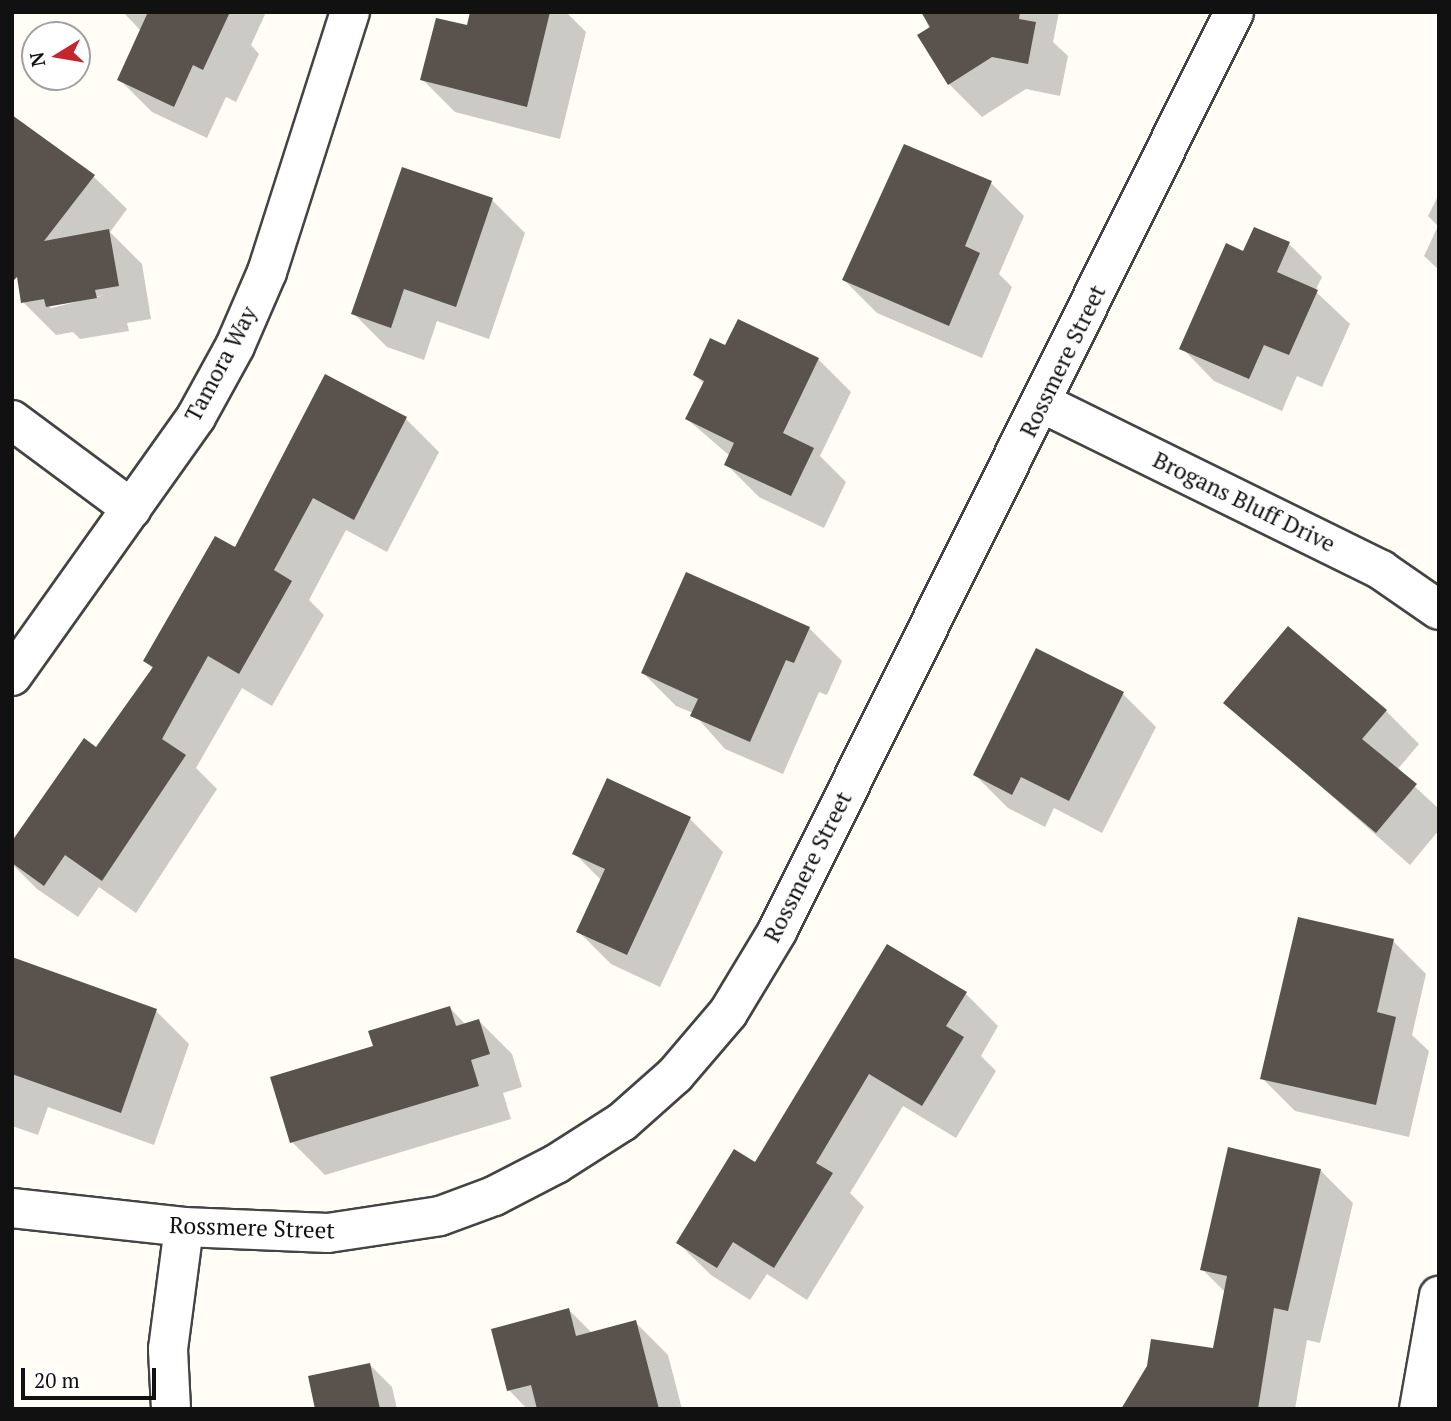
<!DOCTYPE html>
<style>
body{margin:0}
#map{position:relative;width:1451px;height:1421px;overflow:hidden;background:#fffdf5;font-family:"PT Serif",serif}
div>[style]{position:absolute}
.shadow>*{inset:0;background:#0003}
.building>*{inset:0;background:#5a524d}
.roads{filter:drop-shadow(2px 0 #444) drop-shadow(-2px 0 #444) drop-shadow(0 2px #444) drop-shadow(0 -2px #444)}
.minor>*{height:38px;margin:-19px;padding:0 19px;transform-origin:19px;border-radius:19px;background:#fff}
span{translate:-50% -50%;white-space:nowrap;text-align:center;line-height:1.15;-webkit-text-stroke:7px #fff;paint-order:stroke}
.street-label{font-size:23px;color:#111}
.frame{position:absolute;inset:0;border:14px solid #111;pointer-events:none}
.north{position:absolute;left:21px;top:21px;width:70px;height:70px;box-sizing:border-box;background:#fff;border:2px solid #a0a0a0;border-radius:50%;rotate:259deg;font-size:19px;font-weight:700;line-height:28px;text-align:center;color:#111}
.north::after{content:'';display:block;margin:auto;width:24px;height:32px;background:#c4262e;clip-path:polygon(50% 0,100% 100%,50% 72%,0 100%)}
.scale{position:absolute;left:21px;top:1368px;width:135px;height:32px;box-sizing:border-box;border:4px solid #111;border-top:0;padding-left:9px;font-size:21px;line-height:24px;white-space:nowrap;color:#111;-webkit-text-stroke:5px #fff;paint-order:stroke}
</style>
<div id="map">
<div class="shadow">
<div style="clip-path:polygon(123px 12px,266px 12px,251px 45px,259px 54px,236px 102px,226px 97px,207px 138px,152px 112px,119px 79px,141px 31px)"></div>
<div style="clip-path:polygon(472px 12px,566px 12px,586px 32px,560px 139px,455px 112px,422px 79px,468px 27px)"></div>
<div style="clip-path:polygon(923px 12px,1059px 12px,1053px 42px,1068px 56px,1060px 96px,1026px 89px,982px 117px,949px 84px)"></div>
<div style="clip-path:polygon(evenodd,12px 117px,94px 177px,127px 209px,110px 232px,142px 264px,151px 319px,127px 323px,129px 331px,80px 339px,73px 332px,56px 335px,23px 302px,12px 117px,105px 295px,51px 308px,48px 305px,105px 295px)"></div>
<div style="clip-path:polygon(991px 183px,1024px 216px,999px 274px,1012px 287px,982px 358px,877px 313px,844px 280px)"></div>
<div style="clip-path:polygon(1439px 194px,1439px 270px,1424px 256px,1438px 226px,1428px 216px)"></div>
<div style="clip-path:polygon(492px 200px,525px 233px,489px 339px,437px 321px,424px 360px,387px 347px,354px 314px)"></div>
<div style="clip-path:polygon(1289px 244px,1322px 277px,1315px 291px,1350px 324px,1322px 387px,1297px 376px,1282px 411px,1214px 381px,1182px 348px,1244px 254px)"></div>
<div style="clip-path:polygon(726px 347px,818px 359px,851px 392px,820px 456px,846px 482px,824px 528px,759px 497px,726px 464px,730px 456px,687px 419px,704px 384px,695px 375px)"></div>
<div style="clip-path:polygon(326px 377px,406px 419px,439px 452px,387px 552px,346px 530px,309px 600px,324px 615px,272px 706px,242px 688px,196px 768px,217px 789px,136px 913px,99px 887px,78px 917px,37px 889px,12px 864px,12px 844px,97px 750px,153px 669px,145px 661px,236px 550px)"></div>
<div style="clip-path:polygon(809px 628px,842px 661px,827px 695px,819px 692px,783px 774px,725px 749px,693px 713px,676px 706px,643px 673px)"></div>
<div style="clip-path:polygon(1123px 694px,1156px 727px,1102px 833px,1054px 808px,1045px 827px,1008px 808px,975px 775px)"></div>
<div style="clip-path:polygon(1226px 703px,1386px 711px,1419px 744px,1397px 770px,1439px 809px,1439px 830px,1410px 865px)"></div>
<div style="clip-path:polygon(690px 819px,723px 852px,660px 987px,611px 964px,578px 931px,602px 881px,574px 853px)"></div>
<div style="clip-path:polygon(1393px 941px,1426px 974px,1412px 1035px,1429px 1051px,1409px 1137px,1295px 1111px,1262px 1078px)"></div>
<div style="clip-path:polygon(12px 959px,156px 1011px,189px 1044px,154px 1145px,48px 1107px,38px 1135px,12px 1126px)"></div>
<div style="clip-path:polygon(965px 993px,998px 1026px,981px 1056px,996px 1071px,956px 1138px,903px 1106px,850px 1193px,864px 1207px,807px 1300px,767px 1274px,750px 1300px,711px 1275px,678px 1243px,755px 1164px)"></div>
<div style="clip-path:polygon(450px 1008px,466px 1025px,479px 1021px,512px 1054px,522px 1087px,503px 1093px,511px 1119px,325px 1175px,292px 1142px,375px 1047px)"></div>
<div style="clip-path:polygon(1320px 1170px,1353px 1203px,1320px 1343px,1307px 1340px,1295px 1409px,1123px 1409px,1214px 1350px,1225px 1292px,1202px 1269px)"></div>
<div style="clip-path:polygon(569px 1310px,592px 1333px,635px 1322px,668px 1355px,682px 1409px,527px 1409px,509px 1390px)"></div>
<div style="clip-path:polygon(370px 1365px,392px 1387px,397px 1409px,316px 1409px)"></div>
</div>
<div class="building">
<div style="clip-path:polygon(148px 12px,230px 12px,203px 70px,193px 65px,174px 107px,117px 80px)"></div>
<div style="clip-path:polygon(470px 12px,550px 12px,527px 107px,420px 80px,436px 18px,467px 25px)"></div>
<div style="clip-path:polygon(921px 12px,1020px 12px,1019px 19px,1036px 22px,1028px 64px,992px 57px,948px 85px,917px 35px,930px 27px)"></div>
<div style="clip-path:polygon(12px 115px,95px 175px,44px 241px,109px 229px,119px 286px,95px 290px,97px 298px,46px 307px,44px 299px,21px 303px,17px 277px,12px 282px)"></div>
<div style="clip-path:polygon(904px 144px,992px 181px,965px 246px,980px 253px,949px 326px,842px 280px)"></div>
<div style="clip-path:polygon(402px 167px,493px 198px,456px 307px,404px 289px,391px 328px,351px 314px)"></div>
<div style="clip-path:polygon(1254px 227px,1290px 242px,1277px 272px,1318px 290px,1289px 355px,1264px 345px,1249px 379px,1179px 349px,1226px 243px,1243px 251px)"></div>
<div style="clip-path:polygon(738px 319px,819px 358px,783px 433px,814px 448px,791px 496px,724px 465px,734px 443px,685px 419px,704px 381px,693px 375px,710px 338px,725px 345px)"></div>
<div style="clip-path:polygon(325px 374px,407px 417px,354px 520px,313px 498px,274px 570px,292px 581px,239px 674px,208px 656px,162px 739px,186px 755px,102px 881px,65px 855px,44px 886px,12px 863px,12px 841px,84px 738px,96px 747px,153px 667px,143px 661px,215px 536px,235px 547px)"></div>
<div style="clip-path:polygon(686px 572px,810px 627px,794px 663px,786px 660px,750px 742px,690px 716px,698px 699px,641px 673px)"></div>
<div style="clip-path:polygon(1288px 626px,1387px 710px,1362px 739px,1417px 784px,1376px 833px,1223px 703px)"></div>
<div style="clip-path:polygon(1036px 648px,1124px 692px,1069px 801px,1021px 777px,1012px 795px,973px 775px)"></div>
<div style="clip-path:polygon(607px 778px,691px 817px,627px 955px,576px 932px,605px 869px,572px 854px)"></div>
<div style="clip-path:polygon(1298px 917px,1394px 939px,1377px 1012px,1396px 1017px,1376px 1105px,1260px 1079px)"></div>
<div style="clip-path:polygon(887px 944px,967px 992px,946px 1026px,964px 1037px,922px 1106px,869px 1074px,816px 1163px,833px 1173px,774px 1268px,733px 1242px,717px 1268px,676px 1243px,734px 1149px,755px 1162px)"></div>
<div style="clip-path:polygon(12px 957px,157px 1009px,121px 1113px,12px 1074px)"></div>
<div style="clip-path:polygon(450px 1006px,456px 1026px,479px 1019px,490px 1054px,471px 1060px,479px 1086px,290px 1143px,270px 1077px,373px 1046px,368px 1031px)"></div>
<div style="clip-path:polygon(1228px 1147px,1321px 1169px,1288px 1311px,1274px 1308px,1258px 1409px,1121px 1409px,1147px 1366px,1151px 1339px,1213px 1348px,1227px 1276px,1200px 1270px)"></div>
<div style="clip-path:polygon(569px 1308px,576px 1336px,636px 1320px,659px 1409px,537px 1409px,531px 1385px,507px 1391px,491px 1329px)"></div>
<div style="clip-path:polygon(370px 1363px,380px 1409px,315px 1409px,308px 1376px)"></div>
</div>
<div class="roads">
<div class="minor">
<div style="left:1042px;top:403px;width:378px;rotate:26.2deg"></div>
<div style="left:1381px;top:570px;width:70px;rotate:34.6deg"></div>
<div style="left:12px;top:420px;width:149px;rotate:36.6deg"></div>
<div style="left:12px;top:676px;width:318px;rotate:-54.6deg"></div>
<div style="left:196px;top:417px;width:81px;rotate:-61.2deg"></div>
<div style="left:235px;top:346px;width:81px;rotate:-66.6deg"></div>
<div style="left:267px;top:272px;width:273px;rotate:-72.3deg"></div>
<div style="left:12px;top:1208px;width:173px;rotate:6.3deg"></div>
<div style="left:184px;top:1227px;width:144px;rotate:2.4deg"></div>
<div style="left:328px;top:1233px;width:113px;rotate:-8.6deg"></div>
<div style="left:440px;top:1216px;width:58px;rotate:-20.3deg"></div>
<div style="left:494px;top:1196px;width:70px;rotate:-27.3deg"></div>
<div style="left:556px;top:1164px;width:78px;rotate:-32.5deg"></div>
<div style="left:622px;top:1122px;width:71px;rotate:-41.6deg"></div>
<div style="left:675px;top:1075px;width:82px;rotate:-49.5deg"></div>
<div style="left:728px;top:1013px;width:97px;rotate:-58.9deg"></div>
<div style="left:778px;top:930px;width:1025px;rotate:-63.58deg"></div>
<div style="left:171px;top:1409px;width:60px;rotate:-92.9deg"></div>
<div style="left:168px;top:1349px;width:123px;rotate:-82.5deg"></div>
<div style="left:1419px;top:1409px;width:115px;rotate:-80deg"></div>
</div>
</div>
<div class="street-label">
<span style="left:1063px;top:361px;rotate:-64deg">Rossmere Street</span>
<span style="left:221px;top:364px;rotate:-62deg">Tamora Way</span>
<span style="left:1244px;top:502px;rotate:26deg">Brogans Bluff Drive</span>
<span style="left:808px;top:867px;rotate:-63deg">Rossmere Street</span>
<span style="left:252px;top:1228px;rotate:2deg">Rossmere Street</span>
</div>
<div class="frame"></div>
<div class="north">N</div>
<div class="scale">20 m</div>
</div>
